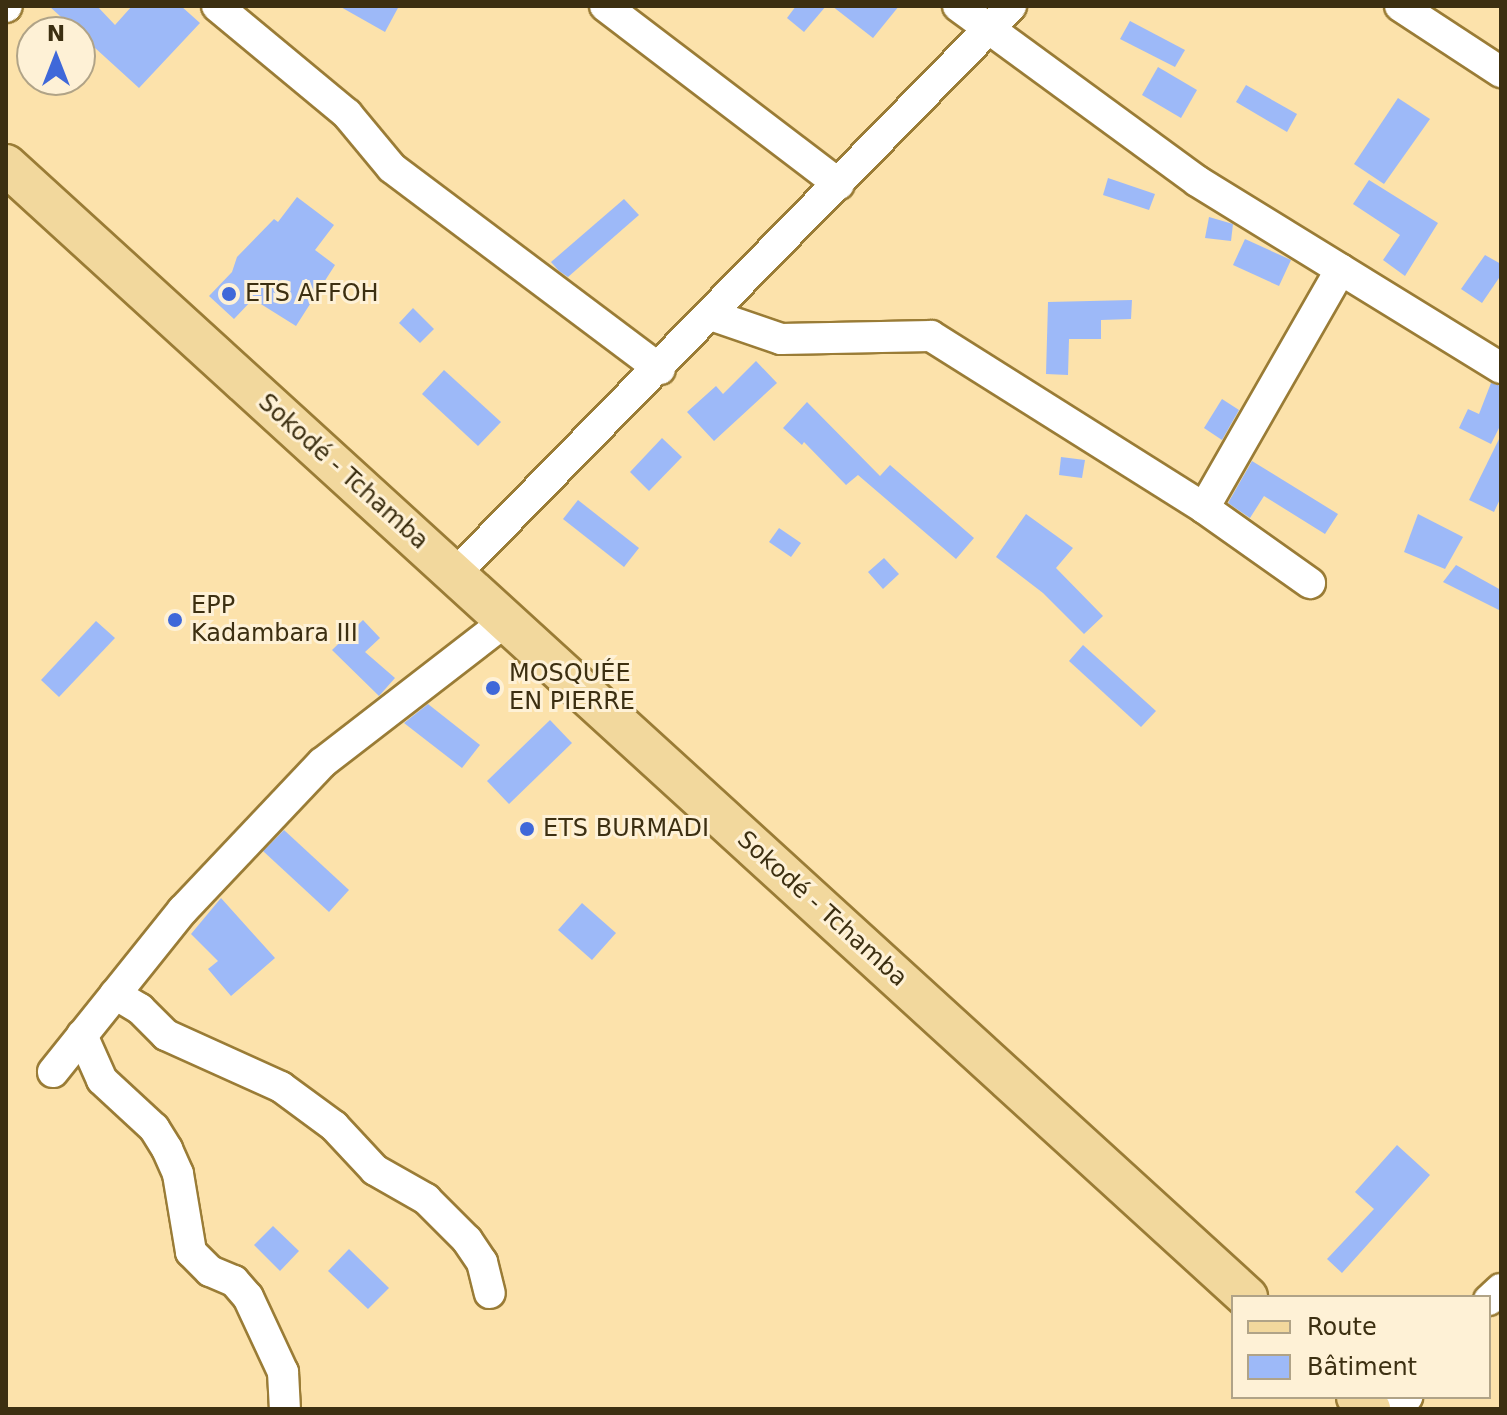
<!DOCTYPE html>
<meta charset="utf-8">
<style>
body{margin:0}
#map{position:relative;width:1507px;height:1415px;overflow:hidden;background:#fce2ab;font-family:"DejaVu Sans",sans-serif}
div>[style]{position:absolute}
.building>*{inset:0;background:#9db9f8}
.roads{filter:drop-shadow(2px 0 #9a7c36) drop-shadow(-2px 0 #9a7c36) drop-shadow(0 2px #9a7c36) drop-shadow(0 -2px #9a7c36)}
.minor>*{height:30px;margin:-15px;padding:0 15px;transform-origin:15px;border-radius:15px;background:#fff}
.major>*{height:40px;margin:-20px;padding:0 20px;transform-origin:20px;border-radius:20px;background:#f2d89d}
.dots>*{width:22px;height:22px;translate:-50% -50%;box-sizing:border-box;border:4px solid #fef1d6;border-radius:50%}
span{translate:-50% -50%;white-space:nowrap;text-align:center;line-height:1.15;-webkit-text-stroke:6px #fef1d6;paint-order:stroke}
.poi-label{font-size:24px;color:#3c2f11}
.left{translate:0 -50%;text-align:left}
.street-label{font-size:24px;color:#3c2f11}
.frame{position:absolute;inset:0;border:8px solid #3c2f11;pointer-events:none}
.legend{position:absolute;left:1231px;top:1295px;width:260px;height:104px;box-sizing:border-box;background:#fef1d6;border:2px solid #b0a387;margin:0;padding:10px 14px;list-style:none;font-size:24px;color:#3c2f11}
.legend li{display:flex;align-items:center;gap:16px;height:40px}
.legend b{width:40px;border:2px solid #b0a387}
.north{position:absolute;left:16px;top:16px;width:80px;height:80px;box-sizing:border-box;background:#fef1d6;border:2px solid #b0a387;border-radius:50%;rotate:0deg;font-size:22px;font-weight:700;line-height:32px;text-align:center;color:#3c2f11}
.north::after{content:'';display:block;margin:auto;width:28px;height:36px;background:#3f68d9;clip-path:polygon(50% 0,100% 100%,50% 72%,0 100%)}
</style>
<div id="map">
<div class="building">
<div style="clip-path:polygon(49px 6px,97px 6px,115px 25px,132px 6px,181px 6px,200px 23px,139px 88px)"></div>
<div style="clip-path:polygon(339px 6px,399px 6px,385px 32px)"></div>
<div style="clip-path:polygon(796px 6px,826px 6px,804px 32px,787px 18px)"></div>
<div style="clip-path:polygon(832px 6px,899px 6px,873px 38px)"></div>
<div style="clip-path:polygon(1130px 21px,1185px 50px,1175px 67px,1120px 39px)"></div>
<div style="clip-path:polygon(1158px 67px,1197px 90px,1181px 118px,1142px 95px)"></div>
<div style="clip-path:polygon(1246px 85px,1297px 114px,1287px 132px,1236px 102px)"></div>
<div style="clip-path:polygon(1398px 98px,1430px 119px,1384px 184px,1354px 164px)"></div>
<div style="clip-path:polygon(1108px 178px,1155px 194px,1149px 210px,1103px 195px)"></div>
<div style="clip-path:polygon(1369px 180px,1438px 223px,1405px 276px,1383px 260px,1400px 235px,1353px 204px)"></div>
<div style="clip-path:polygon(297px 197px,334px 225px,315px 250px,335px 265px,296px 326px,253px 299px,234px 319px,209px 296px,232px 272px,237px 257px,274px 219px,278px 222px)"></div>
<div style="clip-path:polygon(624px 199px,639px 215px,568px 277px,559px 271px,551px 262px)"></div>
<div style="clip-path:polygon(1209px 217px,1233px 224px,1231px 241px,1205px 238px)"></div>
<div style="clip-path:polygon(1245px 239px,1291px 260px,1279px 286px,1233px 265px)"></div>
<div style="clip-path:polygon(1485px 255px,1501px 264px,1501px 275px,1482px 303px,1461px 289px)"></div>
<div style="clip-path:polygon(1132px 300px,1131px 319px,1101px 320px,1101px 339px,1069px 339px,1068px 375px,1046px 374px,1048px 302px)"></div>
<div style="clip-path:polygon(413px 308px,434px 329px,420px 343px,399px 323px)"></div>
<div style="clip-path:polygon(756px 361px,777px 383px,714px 441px,687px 412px,716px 386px,723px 394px)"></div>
<div style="clip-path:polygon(444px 370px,501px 422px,478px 446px,422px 394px)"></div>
<div style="clip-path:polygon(1491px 383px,1501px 386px,1501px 424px,1491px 444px,1459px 428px,1468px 409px,1479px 414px)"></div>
<div style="clip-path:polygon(1222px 399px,1239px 410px,1222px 440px,1204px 428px)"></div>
<div style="clip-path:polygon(807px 402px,880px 476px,890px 465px,974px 538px,956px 559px,858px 475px,846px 485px,804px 442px,802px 445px,783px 428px)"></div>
<div style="clip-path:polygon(1501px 435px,1501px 497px,1494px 512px,1469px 500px)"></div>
<div style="clip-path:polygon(662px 438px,682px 457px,649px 491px,630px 472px)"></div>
<div style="clip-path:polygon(1061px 457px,1085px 460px,1082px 478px,1059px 475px)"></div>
<div style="clip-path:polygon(1252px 461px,1338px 514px,1325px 534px,1264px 496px,1250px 518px,1228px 503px)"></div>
<div style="clip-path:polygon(578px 500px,639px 548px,624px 567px,563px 519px)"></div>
<div style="clip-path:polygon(1026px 514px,1073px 548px,1056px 568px,1103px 616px,1084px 634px,1043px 593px,996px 557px)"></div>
<div style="clip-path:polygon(1418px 514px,1463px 537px,1445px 569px,1404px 552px)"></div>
<div style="clip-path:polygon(779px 528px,801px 543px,791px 557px,769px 542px)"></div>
<div style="clip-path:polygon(884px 558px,899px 574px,883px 589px,868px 572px)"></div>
<div style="clip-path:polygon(1456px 565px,1501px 590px,1501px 611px,1443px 582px)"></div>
<div style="clip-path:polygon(363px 620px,380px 638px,365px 652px,395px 678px,379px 696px,332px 650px)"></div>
<div style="clip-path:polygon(96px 621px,115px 638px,59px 697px,41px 680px)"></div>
<div style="clip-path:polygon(1083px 645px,1156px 711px,1141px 727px,1069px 661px)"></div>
<div style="clip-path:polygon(428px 704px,480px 745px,462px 768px,404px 723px)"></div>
<div style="clip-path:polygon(550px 720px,572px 743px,509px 804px,487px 781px)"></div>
<div style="clip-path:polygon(284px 830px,349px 890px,329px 912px,263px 851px)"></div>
<div style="clip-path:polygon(221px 898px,275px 958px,231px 996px,208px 969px,218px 961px,191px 934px)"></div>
<div style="clip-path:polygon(582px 903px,616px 933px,592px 960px,558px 930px)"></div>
<div style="clip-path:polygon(1397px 1145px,1430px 1175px,1342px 1273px,1327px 1259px,1374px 1209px,1355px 1192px)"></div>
<div style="clip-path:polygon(273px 1226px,299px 1251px,280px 1271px,254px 1245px)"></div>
<div style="clip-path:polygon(349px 1249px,389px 1288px,368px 1309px,328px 1271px)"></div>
</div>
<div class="roads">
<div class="minor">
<div style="left:217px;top:6px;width:169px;rotate:39.7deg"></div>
<div style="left:347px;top:114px;width:70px;rotate:50.2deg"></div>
<div style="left:392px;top:168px;width:335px;rotate:36.9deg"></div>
<div style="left:605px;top:6px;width:294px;rotate:37.3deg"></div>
<div style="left:958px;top:6px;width:296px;rotate:36.2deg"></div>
<div style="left:1197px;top:181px;width:357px;rotate:31.6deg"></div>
<div style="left:1400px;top:6px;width:121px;rotate:33.2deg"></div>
<div style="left:6px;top:7px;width:1px;rotate:-45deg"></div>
<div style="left:711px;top:315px;width:74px;rotate:18.9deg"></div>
<div style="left:781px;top:339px;width:150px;rotate:-1.1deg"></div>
<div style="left:931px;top:336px;width:323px;rotate:32.2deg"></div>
<div style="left:1204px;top:508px;width:130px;rotate:35.3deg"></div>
<div style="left:1204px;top:508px;width:275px;rotate:-60.2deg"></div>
<div style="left:455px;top:574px;width:795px;rotate:-45.61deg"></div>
<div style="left:115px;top:994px;width:29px;rotate:31deg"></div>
<div style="left:140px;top:1009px;width:37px;rotate:45deg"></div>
<div style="left:166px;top:1035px;width:126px;rotate:24.3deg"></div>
<div style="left:281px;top:1087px;width:66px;rotate:36.3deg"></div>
<div style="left:334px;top:1126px;width:60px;rotate:47deg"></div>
<div style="left:375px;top:1170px;width:59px;rotate:29.6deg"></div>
<div style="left:426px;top:1199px;width:58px;rotate:45deg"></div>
<div style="left:467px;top:1240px;width:27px;rotate:56deg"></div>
<div style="left:482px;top:1262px;width:32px;rotate:76deg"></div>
<div style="left:82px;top:1035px;width:49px;rotate:66deg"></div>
<div style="left:102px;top:1080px;width:71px;rotate:42.7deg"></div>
<div style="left:154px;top:1128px;width:25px;rotate:58deg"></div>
<div style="left:167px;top:1149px;width:27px;rotate:66deg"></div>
<div style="left:178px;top:1174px;width:79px;rotate:80.5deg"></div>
<div style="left:191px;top:1252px;width:27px;rotate:45deg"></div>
<div style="left:210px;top:1271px;width:26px;rotate:23deg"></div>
<div style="left:234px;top:1281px;width:21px;rotate:49deg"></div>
<div style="left:248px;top:1297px;width:83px;rotate:65deg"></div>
<div style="left:283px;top:1372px;width:37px;rotate:87deg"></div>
<div style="left:53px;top:1072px;width:208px;rotate:-51.3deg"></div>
<div style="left:183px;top:910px;width:202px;rotate:-46.6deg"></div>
<div style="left:322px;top:763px;width:232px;rotate:-37.7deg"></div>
<div style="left:1489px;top:1300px;width:16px;rotate:-43deg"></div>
<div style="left:1397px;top:1409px;width:16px;rotate:-50deg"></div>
</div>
<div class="major">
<div style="left:6px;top:165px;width:1680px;rotate:42.37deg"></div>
<div style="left:1357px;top:1397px;width:18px;rotate:43deg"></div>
</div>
</div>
<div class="dots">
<div style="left:229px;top:294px;background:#3f68d9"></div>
<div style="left:175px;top:620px;background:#3f68d9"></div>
<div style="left:493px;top:688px;background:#3f68d9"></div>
<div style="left:527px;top:829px;background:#3f68d9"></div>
</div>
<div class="poi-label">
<span class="left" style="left:245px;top:294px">ETS AFFOH</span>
<span class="left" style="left:191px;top:620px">EPP<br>Kadambara III</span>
<span class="left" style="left:509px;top:688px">MOSQUÉE<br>EN PIERRE</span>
<span class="left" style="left:543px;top:829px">ETS BURMADI</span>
</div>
<div class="street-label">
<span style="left:343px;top:472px;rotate:42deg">Sokodé - Tchamba</span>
<span style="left:822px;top:909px;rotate:42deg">Sokodé - Tchamba</span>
</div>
<div class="frame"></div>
<ul class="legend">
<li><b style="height:10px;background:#f2d89d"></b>Route</li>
<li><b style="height:22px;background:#9db9f8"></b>Bâtiment</li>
</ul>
<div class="north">N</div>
</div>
